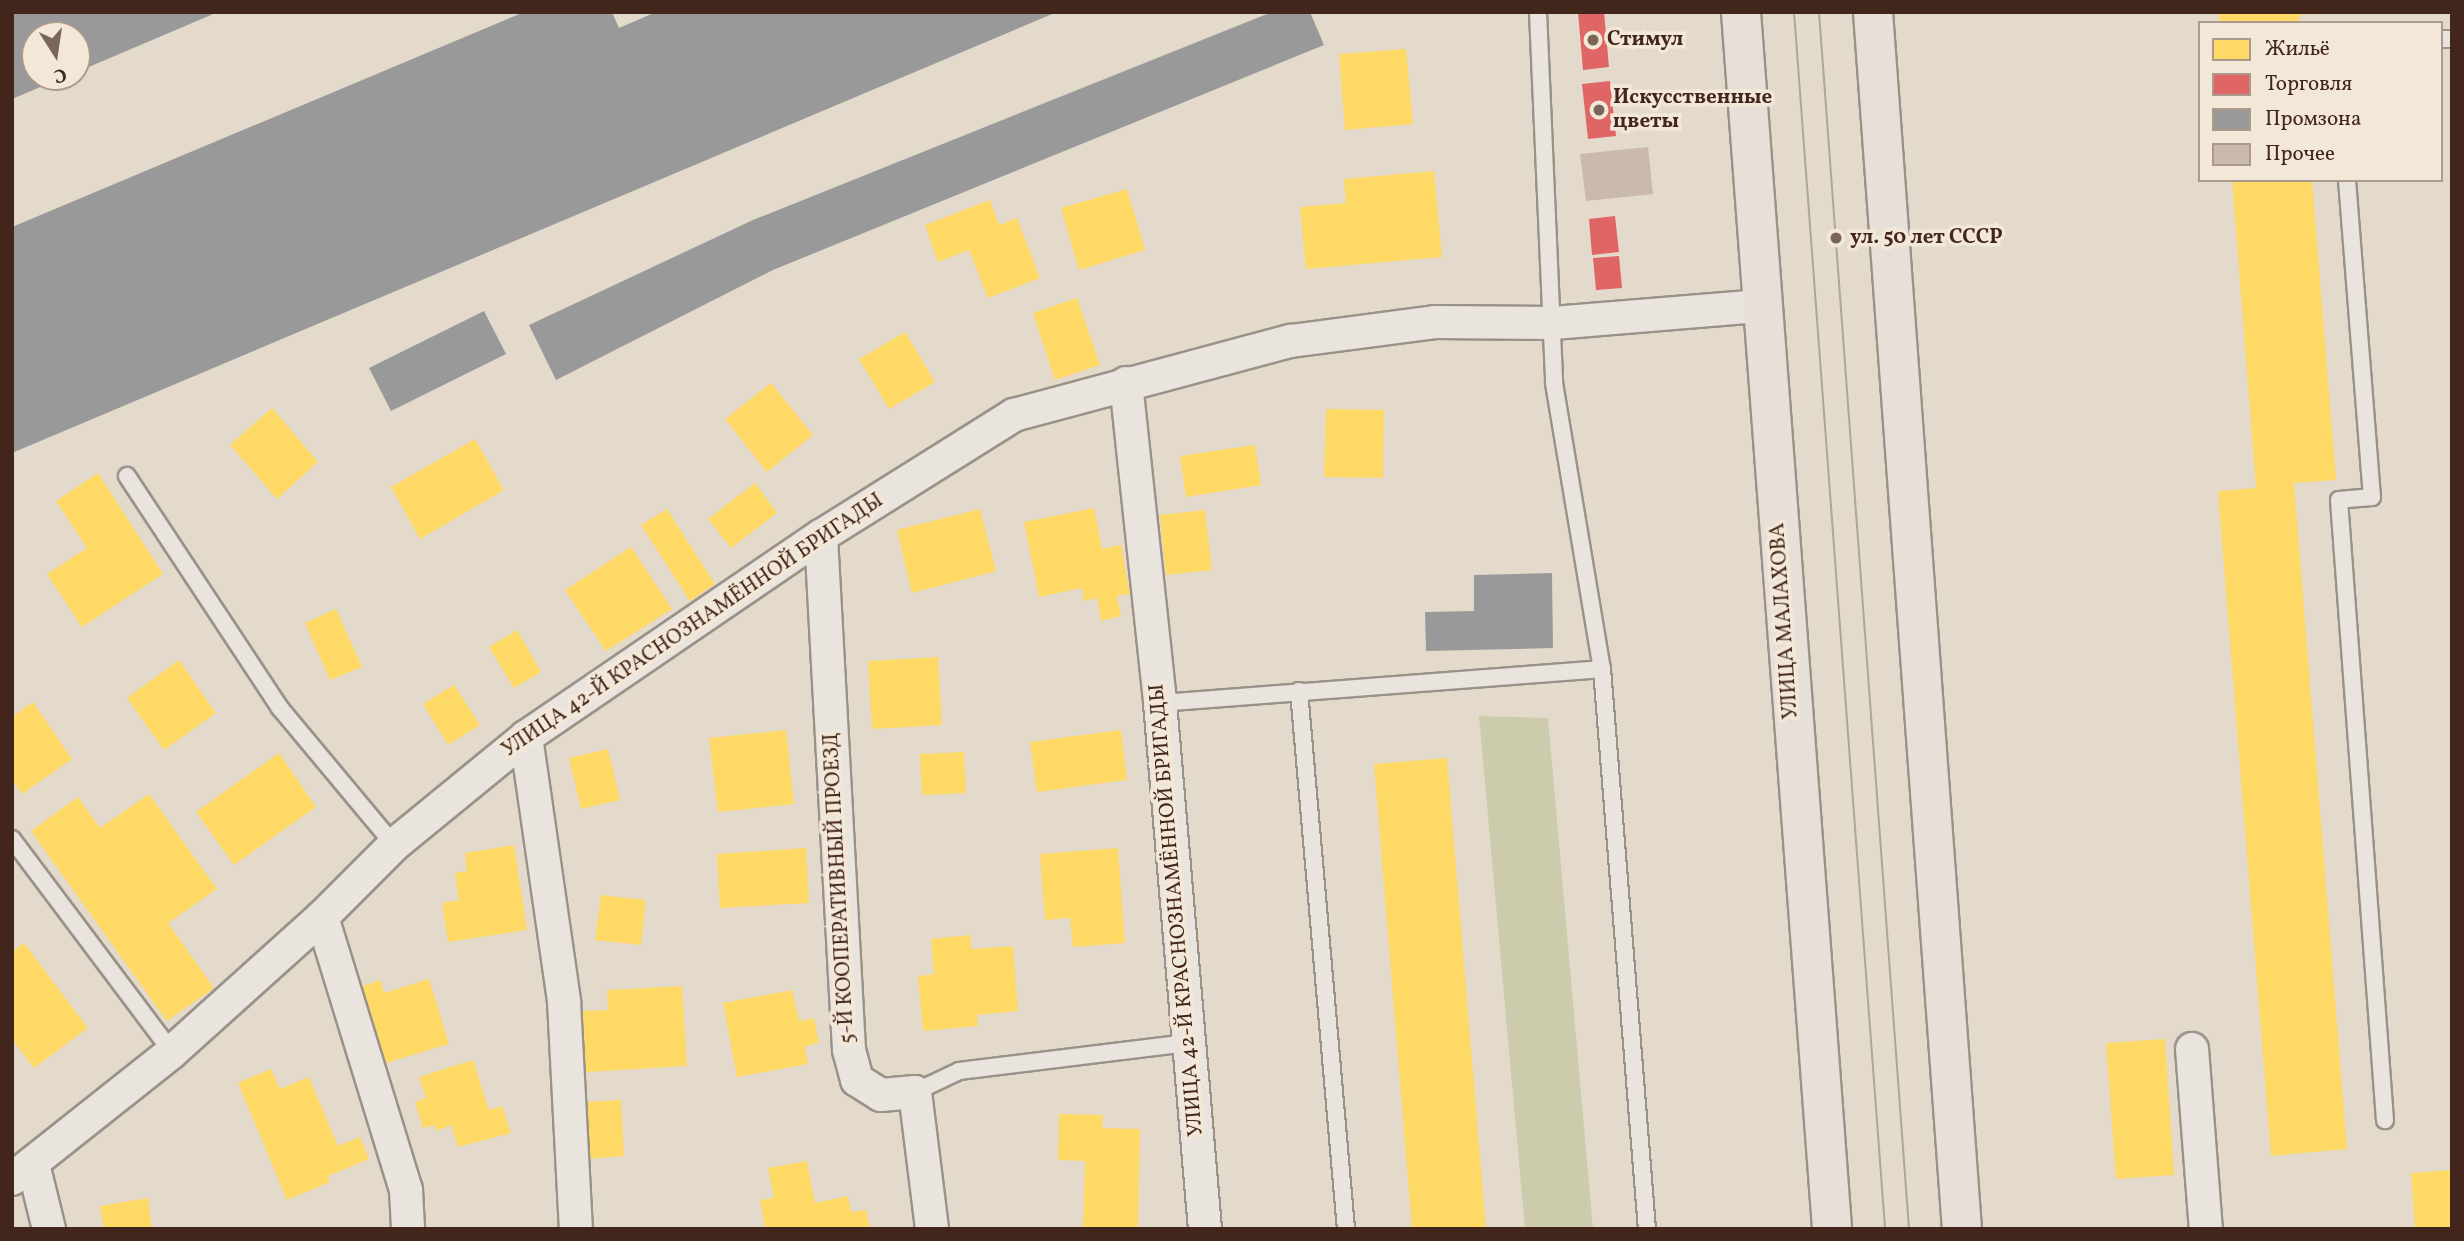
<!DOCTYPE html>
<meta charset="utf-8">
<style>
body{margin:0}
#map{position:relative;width:2464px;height:1241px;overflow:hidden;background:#e3dacc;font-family:Vollkorn,serif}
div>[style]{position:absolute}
.green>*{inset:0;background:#ccccad}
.homes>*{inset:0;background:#ffd966}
.shops>*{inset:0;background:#e06666}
.industry>*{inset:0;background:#999}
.building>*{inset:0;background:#c9baad}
.roads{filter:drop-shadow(2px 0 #9a9289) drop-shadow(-2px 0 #9a9289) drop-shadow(0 2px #9a9289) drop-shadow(0 -2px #9a9289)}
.lane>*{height:16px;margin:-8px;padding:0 8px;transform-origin:8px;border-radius:8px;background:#e9e4de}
.street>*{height:32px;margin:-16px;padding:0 16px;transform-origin:16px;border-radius:16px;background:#e9e4de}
.primary>*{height:38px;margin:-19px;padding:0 19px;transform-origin:19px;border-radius:19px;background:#e6e0d8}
.tram>*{height:2px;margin:-1px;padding:0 1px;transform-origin:1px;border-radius:1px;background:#aca49e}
.dots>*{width:19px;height:19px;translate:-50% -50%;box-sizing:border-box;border:4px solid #f3e8d8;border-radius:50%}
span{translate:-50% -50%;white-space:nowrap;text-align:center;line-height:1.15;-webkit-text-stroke:7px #f3e8d8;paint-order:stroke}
.poi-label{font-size:21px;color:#42261b;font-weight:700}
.left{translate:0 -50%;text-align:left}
.street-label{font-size:21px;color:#42261b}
.frame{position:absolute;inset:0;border:14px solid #42261b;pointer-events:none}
.legend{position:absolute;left:2198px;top:21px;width:245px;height:161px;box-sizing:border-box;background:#f3e8d8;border:2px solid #ac9a8c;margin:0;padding:9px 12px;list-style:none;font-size:21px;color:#42261b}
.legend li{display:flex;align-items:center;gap:14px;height:35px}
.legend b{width:35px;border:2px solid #ac9a8c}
.north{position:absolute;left:21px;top:21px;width:70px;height:70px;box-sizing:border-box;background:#f3e8d8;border:2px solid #ac9a8c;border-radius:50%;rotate:168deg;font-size:19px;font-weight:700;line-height:28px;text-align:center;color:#42261b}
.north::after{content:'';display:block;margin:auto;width:24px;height:32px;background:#7a6559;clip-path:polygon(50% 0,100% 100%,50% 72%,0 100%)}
</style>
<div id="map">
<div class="green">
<div style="clip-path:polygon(1479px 716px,1548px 718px,1593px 1229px,1525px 1229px)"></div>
</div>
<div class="homes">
<div style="clip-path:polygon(2219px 12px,2312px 12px,2312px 14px,2299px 15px,2299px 23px,2219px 23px)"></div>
<div style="clip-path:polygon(1406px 49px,1413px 124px,1345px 130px,1339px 54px)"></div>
<div style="clip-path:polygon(1434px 171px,1442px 257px,1306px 269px,1300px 207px,1346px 203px,1344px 179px)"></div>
<div style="clip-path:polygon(2232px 180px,2312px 180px,2336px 480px,2294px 483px,2347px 1149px,2271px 1156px,2218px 491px,2256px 488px)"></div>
<div style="clip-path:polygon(1127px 189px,1145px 250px,1079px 270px,1061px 208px)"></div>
<div style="clip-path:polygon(990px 200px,999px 225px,1017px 218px,1040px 278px,988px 298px,969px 250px,938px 262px,925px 225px)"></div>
<div style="clip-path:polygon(1077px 298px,1100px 365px,1055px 380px,1033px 313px)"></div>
<div style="clip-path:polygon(905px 332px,935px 382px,889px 409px,859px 359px)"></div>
<div style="clip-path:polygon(771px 383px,813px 435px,767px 472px,725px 419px)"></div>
<div style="clip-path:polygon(272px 408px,318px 462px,277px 499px,230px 445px)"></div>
<div style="clip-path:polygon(1326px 409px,1384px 410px,1383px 478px,1324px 477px)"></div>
<div style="clip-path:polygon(475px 439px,504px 490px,420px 539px,391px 487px)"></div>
<div style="clip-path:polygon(1255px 445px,1261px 485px,1186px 497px,1180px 456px)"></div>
<div style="clip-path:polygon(98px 473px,163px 574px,82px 627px,47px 574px,87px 548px,56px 501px)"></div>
<div style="clip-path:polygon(755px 483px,777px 513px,731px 548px,708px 519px)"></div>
<div style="clip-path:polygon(1094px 508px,1102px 549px,1121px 545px,1130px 594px,1117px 596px,1121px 616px,1101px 621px,1097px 598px,1084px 601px,1082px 588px,1039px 597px,1024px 522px)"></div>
<div style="clip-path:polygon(667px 509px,715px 584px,690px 601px,641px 525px)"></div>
<div style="clip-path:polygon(980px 509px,996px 571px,912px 593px,897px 530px)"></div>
<div style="clip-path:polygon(1205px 510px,1212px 570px,1166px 575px,1160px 515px)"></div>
<div style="clip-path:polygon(631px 547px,672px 609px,606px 651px,565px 590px)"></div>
<div style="clip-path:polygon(336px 609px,362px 667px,330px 680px,305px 623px)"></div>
<div style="clip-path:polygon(517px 630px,541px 672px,514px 688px,489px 647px)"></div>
<div style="clip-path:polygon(938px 657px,942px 725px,872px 729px,868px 661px)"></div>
<div style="clip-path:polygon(179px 660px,216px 713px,164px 750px,127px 698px)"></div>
<div style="clip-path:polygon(454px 685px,480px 725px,448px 745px,423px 704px)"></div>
<div style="clip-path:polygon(33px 702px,72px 759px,22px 794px,12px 780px,12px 717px)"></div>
<div style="clip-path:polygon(786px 730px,794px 804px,718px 812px,709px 738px)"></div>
<div style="clip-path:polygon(1121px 730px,1127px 780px,1037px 792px,1030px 742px)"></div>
<div style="clip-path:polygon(608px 749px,620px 800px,581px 809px,569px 758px)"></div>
<div style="clip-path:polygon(964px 752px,966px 793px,922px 795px,920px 754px)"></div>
<div style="clip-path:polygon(279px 753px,316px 807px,234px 865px,196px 812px)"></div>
<div style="clip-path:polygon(1447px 758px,1486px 1229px,1412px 1229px,1374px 764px)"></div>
<div style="clip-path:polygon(149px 794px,217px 889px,168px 923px,214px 988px,167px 1021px,31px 831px,78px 797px,100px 828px)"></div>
<div style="clip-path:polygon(514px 845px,527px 930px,448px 942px,442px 903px,459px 900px,455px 873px,467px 871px,465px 853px)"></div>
<div style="clip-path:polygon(806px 848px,809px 903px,720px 908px,717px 854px)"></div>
<div style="clip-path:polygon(1118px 848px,1125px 943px,1073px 947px,1070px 918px,1045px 920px,1040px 854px)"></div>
<div style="clip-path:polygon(601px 895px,646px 900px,641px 945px,595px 940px)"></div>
<div style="clip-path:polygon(970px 935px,972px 949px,1013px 946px,1018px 1011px,977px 1015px,978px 1026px,923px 1031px,918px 976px,934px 974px,931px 939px)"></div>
<div style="clip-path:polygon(24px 943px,88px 1028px,34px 1068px,12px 1039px,12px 952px)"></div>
<div style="clip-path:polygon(429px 979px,449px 1044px,376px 1066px,353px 989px,381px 980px,384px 993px)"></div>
<div style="clip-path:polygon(682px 986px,687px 1066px,586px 1072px,582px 1011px,608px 1010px,607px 990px)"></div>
<div style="clip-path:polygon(792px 990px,799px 1021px,814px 1018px,819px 1043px,805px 1046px,808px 1064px,737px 1077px,723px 1003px)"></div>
<div style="clip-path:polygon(2165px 1039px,2174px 1175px,2116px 1179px,2106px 1043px)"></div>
<div style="clip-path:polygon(473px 1060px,489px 1110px,502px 1106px,511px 1133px,458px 1147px,451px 1125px,436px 1131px,434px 1125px,423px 1128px,415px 1102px,426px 1098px,419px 1077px)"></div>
<div style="clip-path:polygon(271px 1069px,280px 1089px,309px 1077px,338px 1146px,360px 1137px,369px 1159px,328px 1176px,330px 1182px,287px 1200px,238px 1083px)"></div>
<div style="clip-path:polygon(621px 1100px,624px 1156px,585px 1159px,582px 1102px)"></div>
<div style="clip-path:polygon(1059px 1114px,1103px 1115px,1102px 1128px,1140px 1129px,1138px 1229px,1083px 1229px,1085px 1161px,1058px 1160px)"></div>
<div style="clip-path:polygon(807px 1161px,815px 1203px,848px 1196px,851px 1212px,866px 1210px,870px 1229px,765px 1229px,760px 1200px,774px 1198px,768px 1168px)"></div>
<div style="clip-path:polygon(2452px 1170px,2452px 1229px,2415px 1229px,2411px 1173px)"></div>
<div style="clip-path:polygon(148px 1198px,152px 1229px,104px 1229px,100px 1206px)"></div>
</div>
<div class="shops">
<div style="clip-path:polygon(1578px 12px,1604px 12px,1609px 67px,1583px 70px)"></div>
<div style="clip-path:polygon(1610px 81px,1616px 136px,1588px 139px,1582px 84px)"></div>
<div style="clip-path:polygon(1615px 216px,1619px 252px,1592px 255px,1589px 219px)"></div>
<div style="clip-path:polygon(1619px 256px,1622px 288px,1596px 290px,1593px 258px)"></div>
</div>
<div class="industry">
<div style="clip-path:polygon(12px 12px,218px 12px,77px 72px,77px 35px,35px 35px,35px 77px,64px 77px,12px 99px)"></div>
<div style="clip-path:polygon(524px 12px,612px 12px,619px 28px,656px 12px,1057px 12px,12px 453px,12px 227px)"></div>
<div style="clip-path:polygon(1272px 12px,1310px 12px,1324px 45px,773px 270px,556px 380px,529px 325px,753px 220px)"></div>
<div style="clip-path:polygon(484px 311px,506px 354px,391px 411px,369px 368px)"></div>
<div style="clip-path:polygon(1552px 573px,1553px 648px,1426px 651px,1425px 612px,1474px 611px,1474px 575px)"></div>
</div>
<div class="building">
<div style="clip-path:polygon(1648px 147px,1653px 194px,1586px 201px,1580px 154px)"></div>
</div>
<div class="roads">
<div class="lane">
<div style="left:1538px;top:12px;width:371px;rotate:87.5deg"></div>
<div style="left:1554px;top:383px;width:290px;rotate:80.5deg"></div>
<div style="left:2441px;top:39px;width:11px"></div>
<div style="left:2347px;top:180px;width:318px;rotate:85.5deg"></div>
<div style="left:2372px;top:497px;width:33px;rotate:175deg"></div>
<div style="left:2339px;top:500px;width:622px;rotate:85.76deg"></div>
<div style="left:127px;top:476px;width:278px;rotate:56.6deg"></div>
<div style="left:280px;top:708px;width:178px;rotate:50.2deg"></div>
<div style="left:1299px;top:691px;width:540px;rotate:85.01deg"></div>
<div style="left:1160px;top:703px;width:443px;rotate:-4.4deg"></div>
<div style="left:1602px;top:669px;width:562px;rotate:85.41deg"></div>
<div style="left:12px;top:839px;width:266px;rotate:53.1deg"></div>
<div style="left:915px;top:1092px;width:49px;rotate:-25.5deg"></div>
<div style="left:959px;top:1071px;width:230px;rotate:-7deg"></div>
</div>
<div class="street">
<div style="left:1126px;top:383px;width:322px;rotate:83.9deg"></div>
<div style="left:1160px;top:703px;width:528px;rotate:85.11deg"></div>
<div style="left:821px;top:536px;width:515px;rotate:86.88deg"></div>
<div style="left:849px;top:1050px;width:31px;rotate:75deg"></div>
<div style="left:857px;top:1080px;width:28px;rotate:32deg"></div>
<div style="left:881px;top:1095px;width:34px;rotate:-5deg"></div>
<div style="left:915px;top:1092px;width:138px;rotate:82.9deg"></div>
<div style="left:526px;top:737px;width:268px;rotate:81.8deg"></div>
<div style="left:564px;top:1002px;width:227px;rotate:87deg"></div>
<div style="left:322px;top:917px;width:286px;rotate:72.9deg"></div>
<div style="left:406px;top:1190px;width:39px;rotate:87deg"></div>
<div style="left:2192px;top:1049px;width:181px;rotate:85.6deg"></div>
<div style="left:33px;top:1164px;width:67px;rotate:76.2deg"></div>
<div style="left:12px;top:1179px;width:204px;rotate:-38.4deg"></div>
<div style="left:172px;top:1052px;width:202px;rotate:-42deg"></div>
<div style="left:322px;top:917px;width:102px;rotate:-45deg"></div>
<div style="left:394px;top:845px;width:171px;rotate:-39.3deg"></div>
<div style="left:526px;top:737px;width:357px;rotate:-34.3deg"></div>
<div style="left:821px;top:536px;width:228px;rotate:-32.1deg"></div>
<div style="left:1014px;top:415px;width:287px;rotate:-15deg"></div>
<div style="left:1291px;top:341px;width:145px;rotate:-7.5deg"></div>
<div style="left:1435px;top:322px;width:118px;rotate:0.5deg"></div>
<div style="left:1553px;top:323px;width:209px;rotate:-4.7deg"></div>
</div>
<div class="primary">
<div style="left:1741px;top:12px;width:1220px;rotate:85.72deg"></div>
<div style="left:1873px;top:12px;width:1220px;rotate:85.82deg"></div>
</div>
</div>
<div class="tram">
<div style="left:1794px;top:12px;width:1220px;rotate:85.72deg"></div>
<div style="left:1819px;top:12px;width:1220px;rotate:85.77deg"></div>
</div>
<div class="dots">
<div style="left:1593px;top:40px;background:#7a6559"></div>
<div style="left:1599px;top:110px;background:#7a6559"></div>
<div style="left:1836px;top:238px;background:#7a6559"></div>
</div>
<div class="poi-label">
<span class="left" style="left:1607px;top:40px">Стимул</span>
<span class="left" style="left:1613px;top:110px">Искусственные<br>цветы</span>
<span class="left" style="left:1850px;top:238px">ул. 50 лет СССР</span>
</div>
<div class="street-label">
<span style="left:1785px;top:621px;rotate:-94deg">УЛИЦА МАЛАХОВА</span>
<span style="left:693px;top:626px;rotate:-34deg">УЛИЦА 42-Й КРАСНОЗНАМЁННОЙ БРИГАДЫ</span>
<span style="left:840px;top:888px;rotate:-93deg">5-Й КООПЕРАТИВНЫЙ ПРОЕЗД</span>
<span style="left:1177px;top:910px;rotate:-95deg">УЛИЦА 42-Й КРАСНОЗНАМЁННОЙ БРИГАДЫ</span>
</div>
<div class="frame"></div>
<ul class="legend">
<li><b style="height:19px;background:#ffd966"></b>Жильё</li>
<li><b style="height:19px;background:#e06666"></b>Торговля</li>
<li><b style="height:19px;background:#999"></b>Промзона</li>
<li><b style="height:19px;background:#c9baad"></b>Прочее</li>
</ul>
<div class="north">С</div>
</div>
